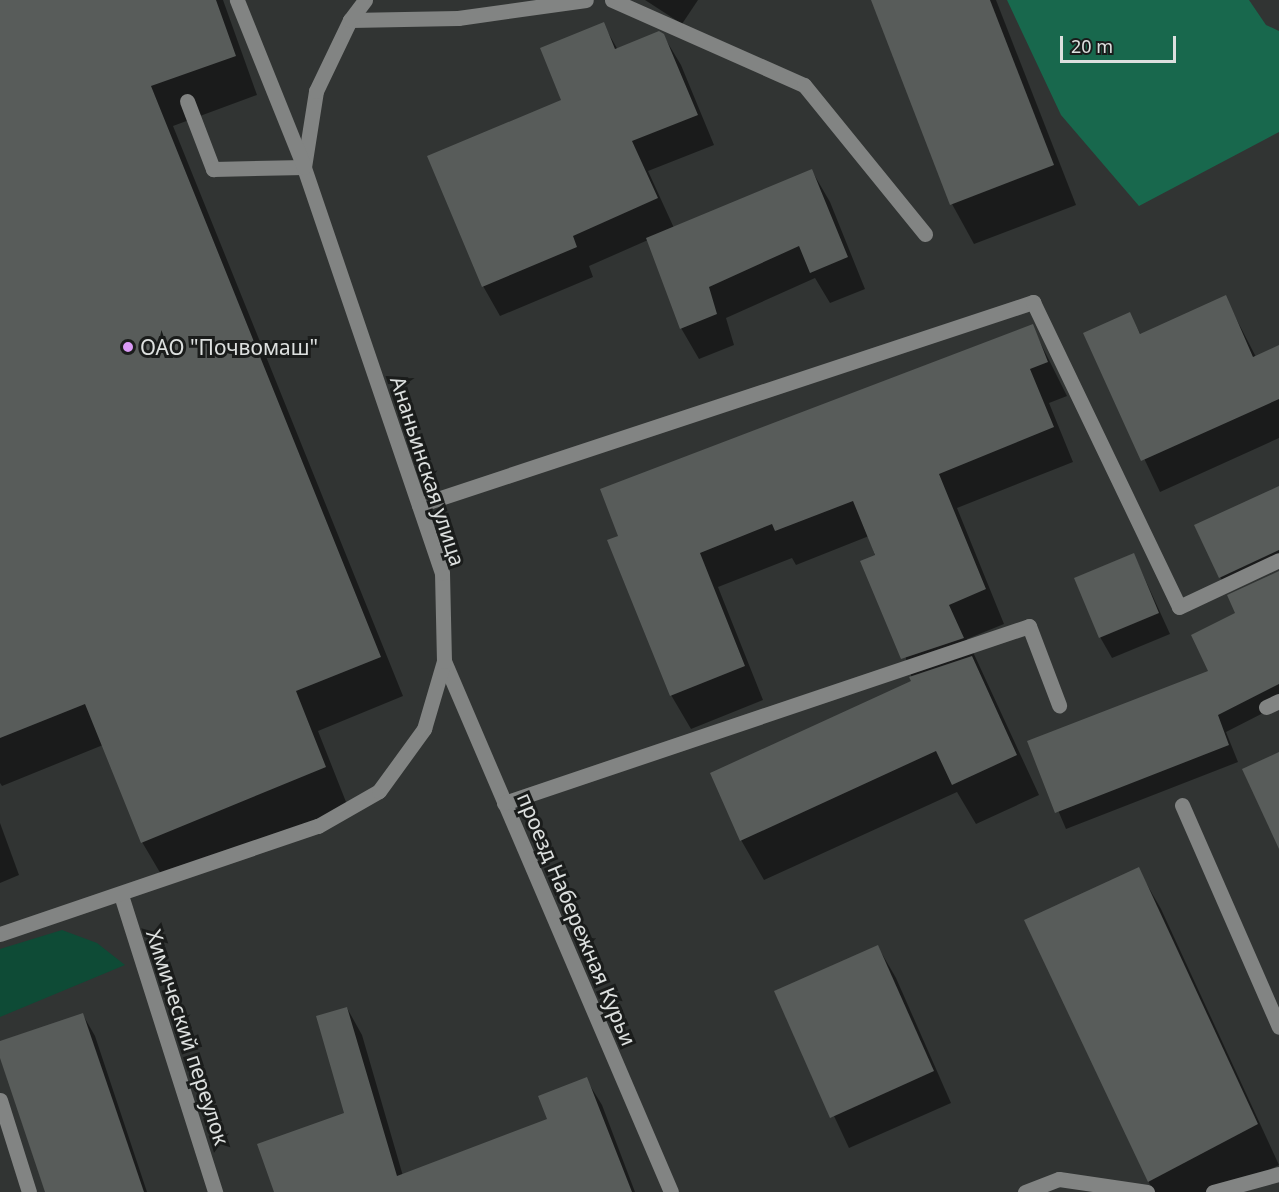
<!DOCTYPE html>
<meta charset="utf-8">
<style>
body{margin:0}
#map{position:relative;width:1279px;height:1192px;overflow:hidden;background:#313433;font-family:"Noto Sans",sans-serif}
div>[style]{position:absolute}
.green>*{inset:0;background:#0e4b36}
.forest>*{inset:0;background:#18684d}
.shadow>*{inset:0;background:#0007}
.building>*{inset:0;background:#585c5a}
.minor>*{height:15px;margin:-7.5px;padding:0 7.5px;transform-origin:7.5px;border-radius:7.5px;background:#828483}
.dots>*{width:16px;height:16px;translate:-50% -50%;box-sizing:border-box;border:3px solid #1a1c1b;border-radius:50%}
span{translate:-50% -50%;white-space:nowrap;text-align:center;line-height:1.15;-webkit-text-stroke:6px #1a1c1b;paint-order:stroke}
.poi-label{font-size:21px;color:#dde0df}
.left{translate:0 -50%;text-align:left}
.street-label{font-size:21px;color:#dde0df}
.scale{position:absolute;left:1060px;top:36px;width:116px;height:27px;box-sizing:border-box;border:3px solid #dde0df;border-top:0;padding-left:8px;font-size:18px;line-height:21px;white-space:nowrap;color:#dde0df;-webkit-text-stroke:4px #1a1c1b;paint-order:stroke}
</style>
<div id="map">
<div class="green">
<div style="clip-path:polygon(62px 930px,97px 943px,125px 965px,0 1017px,0 949px)"></div>
</div>
<div class="forest">
<div style="clip-path:polygon(1007px 0,1249px 0,1266px 25px,1279px 31px,1279px 132px,1139px 206px,1061px 115px)"></div>
</div>
<div class="shadow">
<div style="clip-path:polygon(4px 0,223px 0,257px 95px,173px 126px,403px 696px,318px 731px,348px 807px,165px 881px,142px 842px,103px 745px,2px 786px,0 783px,0 2px)"></div>
<div style="clip-path:polygon(645px 0,698px 0,682px 24px)"></div>
<div style="clip-path:polygon(873px 0,996px 0,1076px 205px,974px 244px,952px 204px)"></div>
<div style="clip-path:polygon(603px 24px,618px 50px,663px 35px,681px 65px,714px 145px,648px 171px,674px 228px,812px 171px,830px 202px,865px 289px,830px 303px,815px 278px,726px 318px,734px 345px,699px 359px,681px 328px,648px 240px,589px 266px,593px 277px,500px 316px,483px 286px,563px 101px)"></div>
<div style="clip-path:polygon(1225px 297px,1256px 357px,1279px 348px,1279px 438px,1160px 492px,1085px 334px,1129px 314px,1141px 335px)"></div>
<div style="clip-path:polygon(1032px 326px,1067px 396px,1049px 403px,1073px 462px,957px 508px,1004px 624px,967px 639px,1039px 795px,976px 824px,957px 792px,764px 880px,741px 840px,913px 682px,869px 536px,796px 565px,792px 558px,718px 587px,763px 700px,691px 729px,671px 695px,609px 541px)"></div>
<div style="clip-path:polygon(1279px 488px,1279px 563px,1226px 587px,1220px 577px)"></div>
<div style="clip-path:polygon(1134px 555px,1170px 634px,1112px 658px,1100px 637px)"></div>
<div style="clip-path:polygon(1279px 604px,1279px 705px,1226px 732px,1238px 762px,1066px 829px,1029px 742px,1210px 672px)"></div>
<div style="clip-path:polygon(0 823px,19px 875px,0 883px)"></div>
<div style="clip-path:polygon(1138px 869px,1161px 909px,1279px 1165px,1226px 1192px,1154px 1192px,1148px 1181px)"></div>
<div style="clip-path:polygon(878px 947px,896px 978px,951px 1103px,849px 1148px,776px 992px)"></div>
<div style="clip-path:polygon(347px 1008px,362px 1035px,403px 1176px,549px 1120px,586px 1079px,602px 1105px,635px 1192px,275px 1192px,346px 1114px)"></div>
<div style="clip-path:polygon(83px 1015px,95px 1036px,147px 1192px,47px 1192px,0 1054px,0 1043px)"></div>
</div>
<div class="building">
<div style="clip-path:polygon(0 0,216px 0,236px 56px,151px 86px,381px 657px,296px 691px,326px 767px,141px 843px,85px 704px,0 738px)"></div>
<div style="clip-path:polygon(871px 0,990px 0,1054px 165px,950px 205px)"></div>
<div style="clip-path:polygon(604px 22px,615px 49px,659px 31px,664px 34px,698px 115px,632px 141px,658px 198px,573px 236px,577px 247px,482px 287px,427px 156px,561px 100px,540px 48px)"></div>
<div style="clip-path:polygon(812px 169px,848px 257px,810px 273px,799px 246px,709px 287px,717px 314px,680px 329px,646px 238px)"></div>
<div style="clip-path:polygon(1226px 295px,1253px 357px,1279px 345px,1279px 399px,1141px 461px,1083px 333px,1130px 312px,1140px 334px)"></div>
<div style="clip-path:polygon(1033px 324px,1048px 362px,1030px 369px,1054px 427px,939px 474px,986px 589px,949px 605px,964px 638px,901px 659px,860px 561px,875px 555px,853px 501px,775px 531px,772px 524px,700px 553px,745px 666px,670px 696px,607px 540px,618px 536px,600px 489px)"></div>
<div style="clip-path:polygon(1279px 486px,1279px 550px,1219px 578px,1194px 525px)"></div>
<div style="clip-path:polygon(1134px 553px,1159px 613px,1099px 638px,1074px 578px)"></div>
<div style="clip-path:polygon(1279px 571px,1279px 684px,1218px 715px,1229px 745px,1055px 813px,1027px 741px,1208px 671px,1191px 635px,1235px 613px,1227px 595px)"></div>
<div style="clip-path:polygon(972px 656px,1017px 755px,952px 785px,936px 751px,740px 841px,710px 773px,911px 681px,909px 677px)"></div>
<div style="clip-path:polygon(1279px 752px,1279px 849px,1242px 769px)"></div>
<div style="clip-path:polygon(1139px 867px,1258px 1124px,1148px 1182px,1024px 920px)"></div>
<div style="clip-path:polygon(878px 945px,934px 1071px,830px 1118px,774px 991px)"></div>
<div style="clip-path:polygon(347px 1007px,397px 1176px,547px 1119px,538px 1096px,587px 1077px,632px 1192px,274px 1192px,257px 1144px,344px 1113px,316px 1016px)"></div>
<div style="clip-path:polygon(83px 1013px,144px 1192px,45px 1192px,0 1058px,0 1041px)"></div>
</div>
<div class="minor">
<div style="left:612px;top:0;width:210px;rotate:23.9deg"></div>
<div style="left:804px;top:85px;width:192px;rotate:50.9deg"></div>
<div style="left:350px;top:20px;width:108px;rotate:-1.1deg"></div>
<div style="left:458px;top:18px;width:129px;rotate:-8deg"></div>
<div style="left:187px;top:101px;width:73px;rotate:69.1deg"></div>
<div style="left:213px;top:169px;width:91px;rotate:-1.3deg"></div>
<div style="left:304px;top:167px;width:77px;rotate:-81deg"></div>
<div style="left:316px;top:91px;width:79px;rotate:-64.4deg"></div>
<div style="left:350px;top:20px;width:25px;rotate:-53deg"></div>
<div style="left:419px;top:505px;width:647px;rotate:-18.29deg"></div>
<div style="left:1033px;top:302px;width:338px;rotate:64.4deg"></div>
<div style="left:1179px;top:607px;width:110px;rotate:-25.2deg"></div>
<div style="left:444px;top:661px;width:577px;rotate:66.85deg"></div>
<div style="left:1266px;top:707px;width:14px;rotate:-25deg"></div>
<div style="left:504px;top:803px;width:554px;rotate:-18.63deg"></div>
<div style="left:1029px;top:626px;width:85px;rotate:69.2deg"></div>
<div style="left:1182px;top:805px;width:242px;rotate:66.4deg"></div>
<div style="left:121px;top:895px;width:312px;rotate:72.4deg"></div>
<div style="left:0;top:934px;width:336px;rotate:-18.8deg"></div>
<div style="left:318px;top:826px;width:70px;rotate:-29.8deg"></div>
<div style="left:379px;top:791px;width:77px;rotate:-54deg"></div>
<div style="left:424px;top:729px;width:71px;rotate:-73.6deg"></div>
<div style="left:444px;top:661px;width:88px;rotate:-91.3deg"></div>
<div style="left:442px;top:573px;width:429px;rotate:-108.8deg"></div>
<div style="left:304px;top:167px;width:180px;rotate:-111.9deg"></div>
<div style="left:0;top:1100px;width:96px;rotate:72.5deg"></div>
<div style="left:1025px;top:1192px;width:36px;rotate:-21deg"></div>
<div style="left:1059px;top:1179px;width:89px;rotate:8.4deg"></div>
<div style="left:1213px;top:1192px;width:68px;rotate:-15.3deg"></div>
</div>
<div class="dots">
<div style="left:128px;top:347px;background:#da9af6"></div>
</div>
<div class="poi-label">
<span class="left" style="left:140px;top:347px">ОАО "Почвомаш"</span>
</div>
<div class="street-label">
<span style="left:428px;top:471px;rotate:72deg">Ананьинская улица</span>
<span style="left:577px;top:919px;rotate:67deg">проезд Набережная Курьи</span>
<span style="left:188px;top:1037px;rotate:72deg">Химический переулок</span>
</div>
<div class="scale">20 m</div>
</div>
